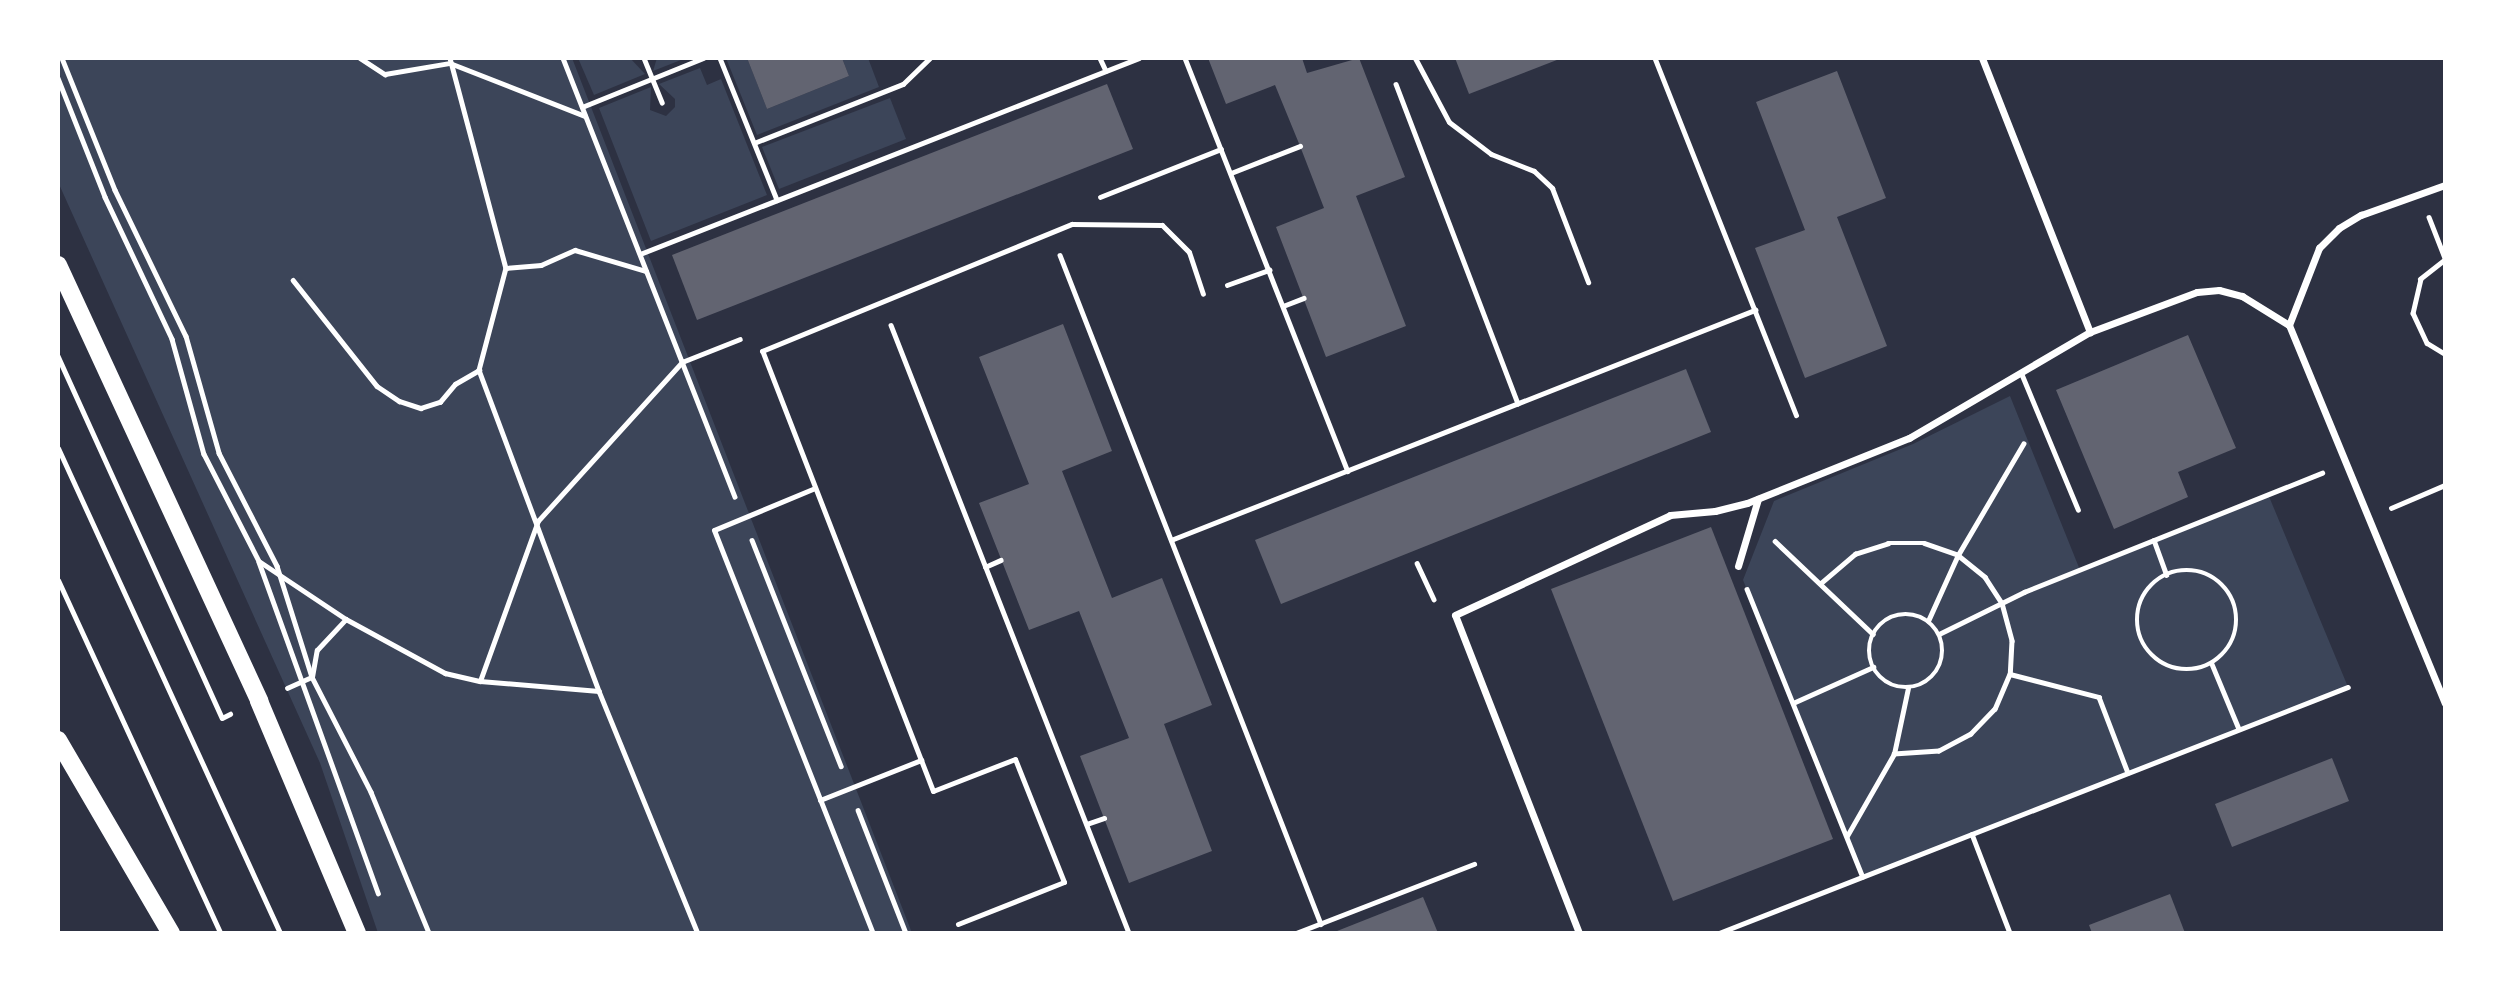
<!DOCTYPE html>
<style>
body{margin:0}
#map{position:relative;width:2503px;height:991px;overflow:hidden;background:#2d3142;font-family:"Source Sans 3",sans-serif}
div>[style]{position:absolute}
.green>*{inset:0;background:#3c4559}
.building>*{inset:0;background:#626471}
.path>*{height:4.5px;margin:-2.25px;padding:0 2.25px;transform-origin:2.25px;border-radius:2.25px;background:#fff}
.path>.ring{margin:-2.25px;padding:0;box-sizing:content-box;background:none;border:4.5px solid #fff;border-radius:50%}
.service>*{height:5px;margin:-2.5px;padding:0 2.5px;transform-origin:2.5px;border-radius:2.5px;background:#fff}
.minor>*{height:7px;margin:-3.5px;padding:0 3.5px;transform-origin:3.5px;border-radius:3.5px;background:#fff}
.primary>*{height:18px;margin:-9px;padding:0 9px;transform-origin:9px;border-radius:9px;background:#fff}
span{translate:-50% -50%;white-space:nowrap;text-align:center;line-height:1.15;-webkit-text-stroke:6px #fff;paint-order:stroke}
.frame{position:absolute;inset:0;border:60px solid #fff;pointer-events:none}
</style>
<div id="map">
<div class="green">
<div style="clip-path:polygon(58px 58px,572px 58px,912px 933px,378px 933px,320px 763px,58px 182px)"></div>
<div style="clip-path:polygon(578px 58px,630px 58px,645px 74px,594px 95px)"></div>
<div style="clip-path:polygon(657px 58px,686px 58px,653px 71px)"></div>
<div style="clip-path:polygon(726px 58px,747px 58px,767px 109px,849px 76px,842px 58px,868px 58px,879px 87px,757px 135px)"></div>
<div style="clip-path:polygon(700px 68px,707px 85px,721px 79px,767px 195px,651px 241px,599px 108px,651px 87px,650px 110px,666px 116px,675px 107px,675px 99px,659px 84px)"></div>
<div style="clip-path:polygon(890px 98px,906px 139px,779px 189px,762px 147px)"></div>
<div style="clip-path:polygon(2010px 396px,2080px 570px,2268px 494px,2348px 687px,1863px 877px,1743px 580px,1774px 501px,1913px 444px)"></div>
</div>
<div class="building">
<div style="clip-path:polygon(747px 58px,842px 58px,849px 76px,767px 109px)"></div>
<div style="clip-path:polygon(1208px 58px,1302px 58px,1307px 73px,1359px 58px,1405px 177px,1356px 196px,1406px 326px,1326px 357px,1276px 227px,1324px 208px,1300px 146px,1275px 85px,1226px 104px)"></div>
<div style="clip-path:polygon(1455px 58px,1562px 58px,1469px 94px)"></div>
<div style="clip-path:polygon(1837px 71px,1886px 198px,1837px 217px,1887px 346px,1805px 378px,1755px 248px,1805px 230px,1756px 102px)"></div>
<div style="clip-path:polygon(1107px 84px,1133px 149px,697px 320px,672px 255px)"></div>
<div style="clip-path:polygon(1063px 324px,1112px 451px,1062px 471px,1112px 598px,1162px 578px,1212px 705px,1164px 724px,1212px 851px,1129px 883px,1080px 756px,1129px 738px,1079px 611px,1029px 630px,979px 503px,1029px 484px,979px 357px)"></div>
<div style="clip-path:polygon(2188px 335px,2236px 448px,2178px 472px,2188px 497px,2114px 529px,2056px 390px)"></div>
<div style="clip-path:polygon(1686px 369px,1711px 432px,1281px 604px,1255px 540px)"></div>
<div style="clip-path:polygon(1711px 527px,1833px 839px,1673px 901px,1551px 589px)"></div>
<div style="clip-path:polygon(2332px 758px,2349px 801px,2232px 847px,2215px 804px)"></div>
<div style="clip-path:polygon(2170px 894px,2185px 933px,2092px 933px,2089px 925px)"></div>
<div style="clip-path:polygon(1423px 897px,1438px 933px,1332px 933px)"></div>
</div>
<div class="path">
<div style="left:62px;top:58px;width:142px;rotate:68.1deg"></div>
<div style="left:115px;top:190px;width:162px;rotate:64.1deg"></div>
<div style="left:186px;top:336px;width:122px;rotate:74.2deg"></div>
<div style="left:219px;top:453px;width:127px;rotate:62.8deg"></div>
<div style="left:277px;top:566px;width:116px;rotate:72.5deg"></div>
<div style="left:312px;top:677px;width:129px;rotate:62.8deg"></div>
<div style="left:371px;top:792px;width:152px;rotate:67.6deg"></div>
<div style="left:360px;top:58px;width:30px;rotate:33deg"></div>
<div style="left:385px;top:74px;width:66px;rotate:-9.6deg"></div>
<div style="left:450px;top:63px;width:145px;rotate:21.4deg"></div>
<div style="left:450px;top:58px;width:217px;rotate:75.1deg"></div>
<div style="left:506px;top:268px;width:106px;rotate:104.8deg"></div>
<div style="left:479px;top:370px;width:343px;rotate:69.5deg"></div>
<div style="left:599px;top:691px;width:261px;rotate:67.8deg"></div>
<div style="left:563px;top:58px;width:471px;rotate:68.6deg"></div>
<div style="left:644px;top:58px;width:48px;rotate:67.8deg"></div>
<div style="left:720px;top:58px;width:153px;rotate:68.1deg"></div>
<div style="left:1100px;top:58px;width:14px;rotate:65deg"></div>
<div style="left:1185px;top:58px;width:444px;rotate:68.5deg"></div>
<div style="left:1655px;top:58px;width:384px;rotate:68.4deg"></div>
<div style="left:58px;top:78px;width:128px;rotate:68.4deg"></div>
<div style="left:105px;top:197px;width:157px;rotate:64.7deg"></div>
<div style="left:172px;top:339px;width:119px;rotate:74.5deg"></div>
<div style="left:204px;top:454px;width:120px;rotate:62.8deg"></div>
<div style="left:259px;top:561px;width:105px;rotate:33.7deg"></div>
<div style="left:346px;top:619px;width:113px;rotate:28.6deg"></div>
<div style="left:445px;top:673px;width:36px;rotate:13deg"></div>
<div style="left:480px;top:681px;width:119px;rotate:4.8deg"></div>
<div style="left:1396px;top:84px;width:342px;rotate:69.1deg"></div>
<div style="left:582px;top:107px;width:131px;rotate:-22deg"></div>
<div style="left:754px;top:143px;width:160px;rotate:-21.6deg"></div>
<div style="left:903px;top:84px;width:37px;rotate:-44deg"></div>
<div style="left:1231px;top:173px;width:74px;rotate:-21.4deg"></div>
<div style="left:1100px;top:197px;width:130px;rotate:-21.6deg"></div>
<div style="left:2429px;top:217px;width:44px;rotate:68.7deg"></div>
<div style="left:640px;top:254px;width:536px;rotate:-21.44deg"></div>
<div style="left:1060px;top:255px;width:718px;rotate:68.69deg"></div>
<div style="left:2445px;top:260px;width:31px;rotate:142deg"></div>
<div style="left:2421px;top:279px;width:35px;rotate:103deg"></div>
<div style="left:2413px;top:313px;width:33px;rotate:65deg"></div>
<div style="left:2427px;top:343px;width:21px;rotate:31deg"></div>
<div style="left:506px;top:268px;width:35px;rotate:-5deg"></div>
<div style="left:541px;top:265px;width:37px;rotate:-24deg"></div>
<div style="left:575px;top:250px;width:74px;rotate:16.5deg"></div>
<div style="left:293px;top:280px;width:135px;rotate:51.6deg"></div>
<div style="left:377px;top:386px;width:27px;rotate:34deg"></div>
<div style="left:399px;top:401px;width:23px;rotate:18deg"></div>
<div style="left:421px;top:408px;width:20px;rotate:-18deg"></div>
<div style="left:440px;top:402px;width:23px;rotate:-50deg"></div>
<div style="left:455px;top:384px;width:28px;rotate:-30deg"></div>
<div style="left:1227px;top:285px;width:45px;rotate:-19.7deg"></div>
<div style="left:1283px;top:306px;width:22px;rotate:-21deg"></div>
<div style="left:891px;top:325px;width:653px;rotate:68.62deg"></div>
<div style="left:58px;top:356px;width:397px;rotate:65.6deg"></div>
<div style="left:222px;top:718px;width:9px;rotate:-27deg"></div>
<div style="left:2391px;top:508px;width:59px;rotate:-23.1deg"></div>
<div style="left:752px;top:540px;width:243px;rotate:68.5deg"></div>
<div style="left:1171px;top:540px;width:628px;rotate:-21.5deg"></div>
<div style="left:2154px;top:540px;width:37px;rotate:70deg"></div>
<div style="left:1775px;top:541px;width:135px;rotate:43.5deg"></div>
<div style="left:259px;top:562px;width:352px;rotate:70.2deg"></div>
<div style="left:1417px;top:563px;width:40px;rotate:65deg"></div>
<div style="left:985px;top:567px;width:17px;rotate:-24deg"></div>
<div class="ring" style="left:2137px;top:570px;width:95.5px;height:95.5px"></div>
<div style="left:1821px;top:583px;width:45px;rotate:-40.5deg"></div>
<div style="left:1855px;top:554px;width:35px;rotate:-18deg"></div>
<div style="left:1888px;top:543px;width:36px"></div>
<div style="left:1924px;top:543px;width:36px;rotate:19deg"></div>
<div style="left:1958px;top:555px;width:35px;rotate:39deg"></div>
<div style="left:1985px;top:577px;width:31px;rotate:57deg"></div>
<div style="left:2002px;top:603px;width:39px;rotate:75deg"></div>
<div style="left:2012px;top:641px;width:33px;rotate:93deg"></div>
<div style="left:2010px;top:674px;width:38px;rotate:113deg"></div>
<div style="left:1995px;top:709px;width:35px;rotate:134deg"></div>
<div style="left:1971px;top:734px;width:36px;rotate:152deg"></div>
<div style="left:1939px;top:751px;width:45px;rotate:176.2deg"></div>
<div style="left:1747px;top:589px;width:310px;rotate:68.1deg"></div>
<div class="ring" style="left:1869px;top:614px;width:69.5px;height:69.5px"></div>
<div style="left:1928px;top:621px;width:72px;rotate:-65.6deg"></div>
<div style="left:1958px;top:555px;width:129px;rotate:-59.6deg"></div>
<div style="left:1939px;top:634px;width:95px;rotate:-26.3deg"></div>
<div style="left:2024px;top:592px;width:321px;rotate:-21.8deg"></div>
<div style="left:2212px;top:664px;width:70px;rotate:67.4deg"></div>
<div style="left:2010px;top:674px;width:92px;rotate:14.5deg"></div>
<div style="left:2099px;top:697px;width:81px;rotate:69.1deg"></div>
<div style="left:480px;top:681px;width:170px;rotate:-70.1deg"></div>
<div style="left:538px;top:521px;width:215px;rotate:-47.8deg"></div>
<div style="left:682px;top:362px;width:62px;rotate:-21.6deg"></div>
<div style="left:287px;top:688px;width:27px;rotate:-24deg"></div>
<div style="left:312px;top:677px;width:27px;rotate:-80deg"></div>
<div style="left:317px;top:650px;width:42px;rotate:-46.9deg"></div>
<div style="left:1793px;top:703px;width:88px;rotate:-24.2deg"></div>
<div style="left:858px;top:810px;width:132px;rotate:68.7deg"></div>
<div style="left:1087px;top:824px;width:18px;rotate:-19deg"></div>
<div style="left:1972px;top:834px;width:106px;rotate:69deg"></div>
<div style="left:1847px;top:836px;width:95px;rotate:-60.2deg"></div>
<div style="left:1894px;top:754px;width:67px;rotate:-78deg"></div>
<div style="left:1296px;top:933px;width:191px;rotate:-21.2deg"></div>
<div style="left:1719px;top:933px;width:675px;rotate:-21.36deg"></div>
</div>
<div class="service">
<div style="left:1415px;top:58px;width:72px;rotate:62deg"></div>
<div style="left:1449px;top:122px;width:53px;rotate:37.3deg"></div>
<div style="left:1491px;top:154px;width:46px;rotate:21.6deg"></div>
<div style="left:1534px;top:171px;width:25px;rotate:43deg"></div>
<div style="left:1552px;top:188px;width:101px;rotate:69deg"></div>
<div style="left:2021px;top:373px;width:148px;rotate:67.4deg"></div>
<div style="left:58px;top:448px;width:533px;rotate:65.4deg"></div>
<div style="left:815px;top:488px;width:109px;rotate:157.4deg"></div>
<div style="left:714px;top:530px;width:433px;rotate:68.5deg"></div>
<div style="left:58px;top:580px;width:388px;rotate:65.3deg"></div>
<div style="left:820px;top:800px;width:109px;rotate:-21.6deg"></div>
<div style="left:958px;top:924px;width:114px;rotate:-21.6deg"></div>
<div style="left:1064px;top:882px;width:132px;rotate:-111.7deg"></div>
<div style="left:1015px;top:759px;width:88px;rotate:158.7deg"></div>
<div style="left:933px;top:791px;width:472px;rotate:-111.2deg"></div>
<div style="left:762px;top:351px;width:335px;rotate:-22.3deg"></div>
<div style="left:1072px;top:224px;width:90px;rotate:0.6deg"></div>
<div style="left:1162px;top:225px;width:38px;rotate:45deg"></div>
<div style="left:1189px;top:252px;width:44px;rotate:71.6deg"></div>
</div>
<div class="minor">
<div style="left:1982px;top:58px;width:295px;rotate:68.5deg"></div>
<div style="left:2289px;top:325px;width:83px;rotate:-68.7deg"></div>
<div style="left:2319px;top:248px;width:28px;rotate:-45deg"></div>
<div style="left:2339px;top:228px;width:26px;rotate:-31deg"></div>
<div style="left:2361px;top:215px;width:89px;rotate:-19.7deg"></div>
<div style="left:1738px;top:566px;width:70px;rotate:-73.4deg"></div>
<div style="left:1579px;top:933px;width:341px;rotate:-111.3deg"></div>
<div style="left:1455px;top:615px;width:237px;rotate:-24.9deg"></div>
<div style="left:1670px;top:515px;width:45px;rotate:-5.1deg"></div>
<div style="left:1715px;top:511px;width:33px;rotate:-14deg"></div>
<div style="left:1747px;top:503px;width:175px;rotate:-21.9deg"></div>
<div style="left:1909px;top:438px;width:210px;rotate:-30.4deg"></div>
<div style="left:2090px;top:332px;width:114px;rotate:-20.5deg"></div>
<div style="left:2197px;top:292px;width:22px;rotate:-5deg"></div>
<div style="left:2219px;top:290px;width:24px;rotate:15deg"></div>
<div style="left:2242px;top:296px;width:55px;rotate:31.7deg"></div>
<div style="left:2289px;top:325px;width:409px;rotate:67.6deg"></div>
</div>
<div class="primary">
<div style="left:58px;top:265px;width:480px;rotate:65.2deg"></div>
<div style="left:259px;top:701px;width:252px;rotate:67.1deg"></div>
<div style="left:58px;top:740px;width:224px;rotate:59.7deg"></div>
</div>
<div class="frame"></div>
</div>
